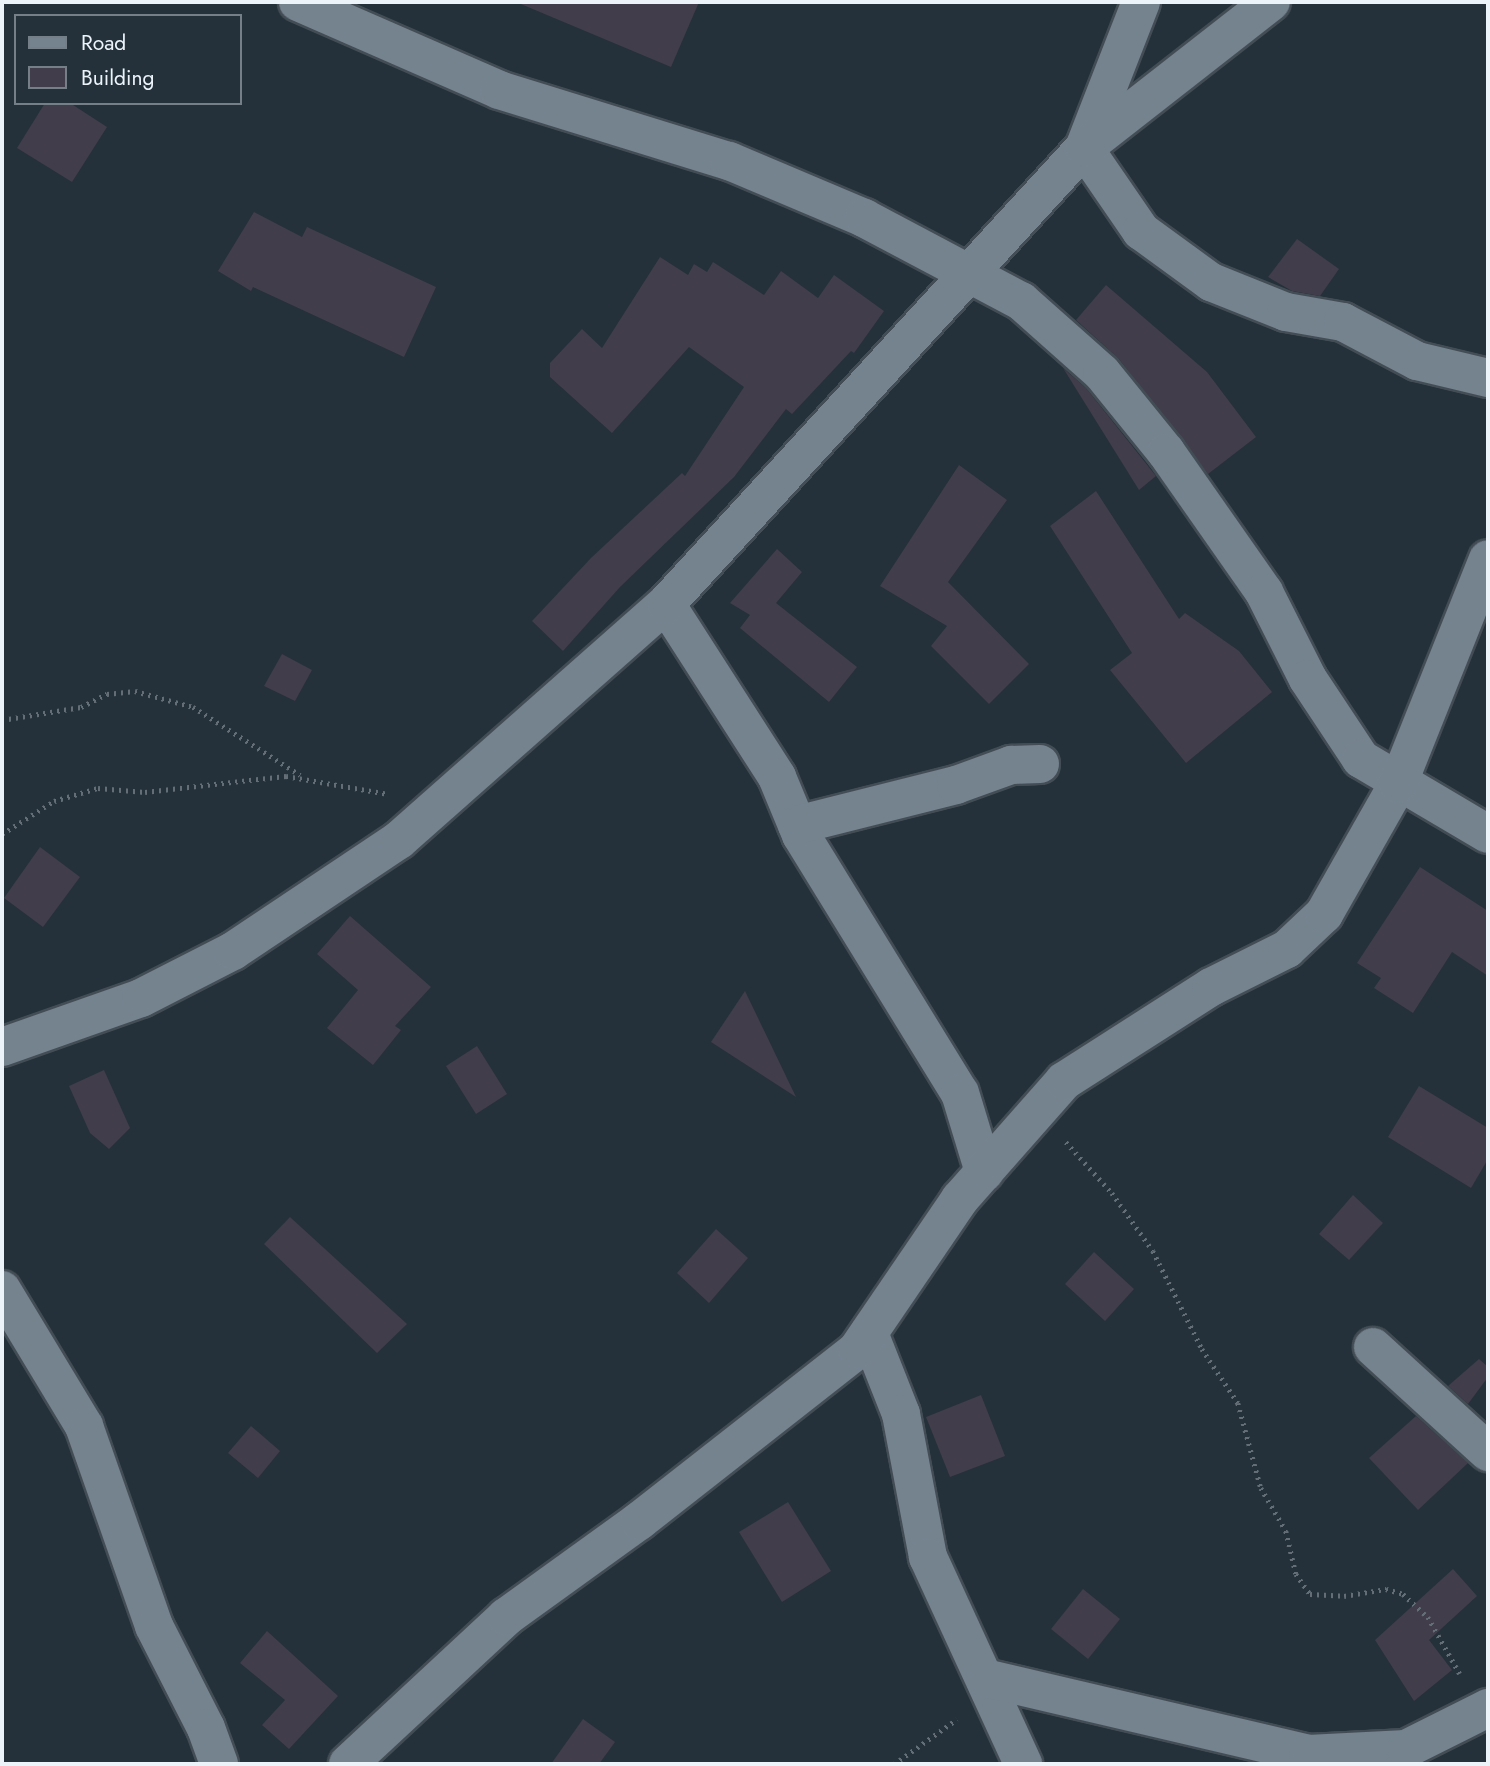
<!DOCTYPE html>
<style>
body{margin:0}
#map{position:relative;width:1490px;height:1766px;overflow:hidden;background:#24313a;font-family:Jost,sans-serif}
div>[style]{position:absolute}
.building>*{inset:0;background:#413d4b}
.path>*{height:4.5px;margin-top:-2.25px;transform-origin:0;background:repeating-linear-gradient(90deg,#636e77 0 2px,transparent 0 7px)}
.roads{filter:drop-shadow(2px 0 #434d55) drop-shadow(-2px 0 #434d55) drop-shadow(0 2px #434d55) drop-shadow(0 -2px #434d55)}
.minor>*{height:38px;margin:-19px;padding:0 19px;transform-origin:19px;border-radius:19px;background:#75838f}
span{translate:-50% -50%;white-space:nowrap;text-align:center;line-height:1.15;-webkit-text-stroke:5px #24313a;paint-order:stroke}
.frame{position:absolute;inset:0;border:4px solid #ecf4fa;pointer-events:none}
.legend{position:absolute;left:14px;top:14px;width:228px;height:91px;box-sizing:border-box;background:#24313a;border:2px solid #747f87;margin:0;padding:9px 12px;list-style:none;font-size:21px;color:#ecf4fa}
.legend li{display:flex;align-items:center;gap:14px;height:35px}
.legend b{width:35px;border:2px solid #747f87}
</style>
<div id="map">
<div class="building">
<div style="clip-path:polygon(516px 2px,699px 2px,671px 67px)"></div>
<div style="clip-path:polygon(45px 103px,70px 103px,107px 127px,72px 182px,17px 148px)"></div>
<div style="clip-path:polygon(254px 212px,302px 237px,307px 227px,436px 287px,404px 357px,253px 287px,251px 291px,218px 271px)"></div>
<div style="clip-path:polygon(1297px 239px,1339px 269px,1320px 296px,1292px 291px,1268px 277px)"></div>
<div style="clip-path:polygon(660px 257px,688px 275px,694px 264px,707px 272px,713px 262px,764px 295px,781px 271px,818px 298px,834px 275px,884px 311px,854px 353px,851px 351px,792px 414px,786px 409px,734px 477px,620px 587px,563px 651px,532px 621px,591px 558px,682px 473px,685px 476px,744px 387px,689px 347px,612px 433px,550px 377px,550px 363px,582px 329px,602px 348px)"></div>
<div style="clip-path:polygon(1106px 285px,1207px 372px,1256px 437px,1208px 474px,1119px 359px,1076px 320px)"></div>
<div style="clip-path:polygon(1063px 368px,1086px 388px,1156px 476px,1139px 490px)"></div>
<div style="clip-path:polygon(959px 465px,1007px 500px,948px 582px,1029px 664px,989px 704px,931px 646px,947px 626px,880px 586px)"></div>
<div style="clip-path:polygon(1096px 491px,1179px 619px,1185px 613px,1239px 651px,1272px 692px,1186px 763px,1110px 670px,1132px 653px,1050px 526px)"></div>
<div style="clip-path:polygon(777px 549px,802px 572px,776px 603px,857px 667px,829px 702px,740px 628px,750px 615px,730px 603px)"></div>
<div style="clip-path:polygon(282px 654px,312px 670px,295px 701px,264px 686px)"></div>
<div style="clip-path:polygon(40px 847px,80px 877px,43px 927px,4px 898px)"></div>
<div style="clip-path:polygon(1420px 867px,1488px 911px,1488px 976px,1452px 952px,1413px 1013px,1374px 988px,1381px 978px,1357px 963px)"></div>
<div style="clip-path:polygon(350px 916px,431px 987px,395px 1026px,401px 1030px,373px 1065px,327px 1028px,358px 990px,317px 954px)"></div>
<div style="clip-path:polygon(745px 991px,796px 1097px,711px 1042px)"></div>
<div style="clip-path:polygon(477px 1046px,507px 1094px,476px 1114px,446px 1066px)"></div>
<div style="clip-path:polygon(104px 1070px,130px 1128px,109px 1149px,90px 1133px,69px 1086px)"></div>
<div style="clip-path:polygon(1419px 1086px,1488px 1128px,1488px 1159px,1471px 1188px,1388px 1137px)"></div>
<div style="clip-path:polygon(1353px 1195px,1383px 1223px,1349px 1260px,1319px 1234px)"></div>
<div style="clip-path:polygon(290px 1217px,407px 1324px,377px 1353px,264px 1244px)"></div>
<div style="clip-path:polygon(716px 1229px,748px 1258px,709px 1303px,677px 1273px)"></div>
<div style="clip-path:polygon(1094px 1252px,1134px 1289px,1105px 1321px,1065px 1284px)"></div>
<div style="clip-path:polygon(1479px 1359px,1488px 1367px,1488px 1377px,1468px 1404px,1448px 1386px)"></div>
<div style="clip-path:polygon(981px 1395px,1005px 1456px,950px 1477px,926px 1417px)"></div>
<div style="clip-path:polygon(1416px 1416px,1468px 1463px,1418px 1510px,1369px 1458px)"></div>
<div style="clip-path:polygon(251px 1426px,280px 1451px,258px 1478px,228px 1453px)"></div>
<div style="clip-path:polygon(788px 1502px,831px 1571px,782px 1602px,739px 1532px)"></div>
<div style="clip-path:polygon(1453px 1569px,1477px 1596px,1429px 1640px,1452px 1670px,1414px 1701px,1375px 1640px)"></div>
<div style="clip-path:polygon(1083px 1589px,1120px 1619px,1088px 1659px,1051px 1629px)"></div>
<div style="clip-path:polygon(267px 1631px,338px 1696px,289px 1749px,262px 1725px,285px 1700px,240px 1663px)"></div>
<div style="clip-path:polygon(583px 1719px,615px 1742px,599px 1764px,551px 1764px)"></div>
</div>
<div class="path">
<div style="left:2px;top:720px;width:80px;rotate:-9.3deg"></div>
<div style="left:81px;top:707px;width:29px;rotate:-27deg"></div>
<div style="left:107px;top:694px;width:28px;rotate:-6deg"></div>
<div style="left:135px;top:691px;width:60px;rotate:15.4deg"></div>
<div style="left:193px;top:707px;width:127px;rotate:32.4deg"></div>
<div style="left:2px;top:834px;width:62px;rotate:-32.4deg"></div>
<div style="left:54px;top:801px;width:46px;rotate:-16.5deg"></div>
<div style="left:98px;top:788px;width:47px;rotate:4.9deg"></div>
<div style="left:145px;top:792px;width:142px;rotate:-6.5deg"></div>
<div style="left:286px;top:776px;width:104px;rotate:10deg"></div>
<div style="left:1066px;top:1142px;width:69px;rotate:48deg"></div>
<div style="left:1112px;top:1193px;width:71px;rotate:54.7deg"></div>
<div style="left:1153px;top:1251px;width:110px;rotate:63.4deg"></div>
<div style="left:1202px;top:1349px;width:65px;rotate:56.3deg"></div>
<div style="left:1238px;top:1403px;width:88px;rotate:74.9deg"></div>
<div style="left:1261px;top:1488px;width:50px;rotate:59.8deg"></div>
<div style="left:1286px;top:1531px;width:44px;rotate:76.9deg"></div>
<div style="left:1296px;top:1574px;width:24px;rotate:55deg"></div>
<div style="left:1310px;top:1594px;width:34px;rotate:3deg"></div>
<div style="left:1344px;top:1596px;width:43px;rotate:-9.5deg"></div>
<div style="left:1386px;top:1589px;width:18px;rotate:16deg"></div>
<div style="left:1403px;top:1594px;width:34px;rotate:43deg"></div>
<div style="left:1428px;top:1617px;width:65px;rotate:60.7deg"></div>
<div style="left:894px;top:1764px;width:77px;rotate:-35.5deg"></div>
</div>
<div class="roads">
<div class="minor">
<div style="left:298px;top:2px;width:219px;rotate:23.6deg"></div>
<div style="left:499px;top:90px;width:241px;rotate:17.2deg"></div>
<div style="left:729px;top:161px;width:147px;rotate:22.9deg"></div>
<div style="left:864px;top:218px;width:178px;rotate:27.9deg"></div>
<div style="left:1021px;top:301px;width:108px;rotate:41.6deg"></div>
<div style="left:1102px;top:373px;width:102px;rotate:51deg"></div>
<div style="left:1166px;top:452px;width:171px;rotate:55deg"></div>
<div style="left:1264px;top:592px;width:97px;rotate:63.2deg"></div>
<div style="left:1308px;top:679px;width:96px;rotate:56.5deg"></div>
<div style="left:1361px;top:759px;width:147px;rotate:30.6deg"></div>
<div style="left:1141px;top:2px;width:157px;rotate:111.3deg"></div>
<div style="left:1084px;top:148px;width:101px;rotate:55.5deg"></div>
<div style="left:1141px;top:231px;width:87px;rotate:36.1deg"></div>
<div style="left:1211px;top:282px;width:81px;rotate:21.8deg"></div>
<div style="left:1286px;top:312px;width:58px;rotate:10deg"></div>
<div style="left:1343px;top:322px;width:84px;rotate:27.8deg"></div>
<div style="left:1417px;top:361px;width:73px;rotate:13.5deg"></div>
<div style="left:666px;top:604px;width:206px;rotate:57.3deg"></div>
<div style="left:777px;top:777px;width:63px;rotate:67.5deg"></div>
<div style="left:801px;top:835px;width:303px;rotate:58.4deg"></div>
<div style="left:960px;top:1093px;width:83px;rotate:73.1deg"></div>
<div style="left:797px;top:825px;width:164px;rotate:-14.1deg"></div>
<div style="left:956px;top:785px;width:59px;rotate:-20deg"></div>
<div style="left:1011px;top:765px;width:29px;rotate:-2deg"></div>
<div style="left:2px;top:1047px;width:147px;rotate:-19.4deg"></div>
<div style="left:141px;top:998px;width:103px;rotate:-27.1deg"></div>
<div style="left:233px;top:951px;width:200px;rotate:-33.8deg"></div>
<div style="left:399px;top:840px;width:356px;rotate:-41.5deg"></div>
<div style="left:666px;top:604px;width:619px;rotate:-47.49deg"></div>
<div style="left:1084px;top:148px;width:237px;rotate:-38deg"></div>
<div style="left:2px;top:1290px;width:159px;rotate:58.9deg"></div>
<div style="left:84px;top:1426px;width:212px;rotate:70.7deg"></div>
<div style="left:154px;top:1626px;width:114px;rotate:63deg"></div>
<div style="left:206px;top:1728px;width:38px;rotate:70deg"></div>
<div style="left:869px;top:1333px;width:87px;rotate:68.4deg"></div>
<div style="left:901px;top:1414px;width:146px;rotate:79.3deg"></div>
<div style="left:928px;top:1557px;width:228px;rotate:65.3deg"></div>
<div style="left:1373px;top:1347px;width:156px;rotate:42.4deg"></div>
<div style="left:985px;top:1678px;width:332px;rotate:13.2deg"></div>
<div style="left:1308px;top:1754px;width:98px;rotate:-2.9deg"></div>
<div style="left:1406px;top:1749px;width:92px;rotate:-26.6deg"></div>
<div style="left:348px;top:1764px;width:216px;rotate:-42.9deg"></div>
<div style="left:506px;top:1617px;width:164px;rotate:-35.8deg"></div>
<div style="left:639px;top:1521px;width:277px;rotate:-38.1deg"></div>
<div style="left:857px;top:1350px;width:183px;rotate:-55.7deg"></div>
<div style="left:960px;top:1199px;width:157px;rotate:-48.6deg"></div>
<div style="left:1064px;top:1081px;width:174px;rotate:-32.6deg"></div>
<div style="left:1211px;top:987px;width:85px;rotate:-26.6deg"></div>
<div style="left:1287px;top:949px;width:51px;rotate:-43.4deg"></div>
<div style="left:1324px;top:914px;width:150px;rotate:-60.4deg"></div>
<div style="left:1398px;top:784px;width:242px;rotate:-68.2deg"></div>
</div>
</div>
<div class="frame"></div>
<ul class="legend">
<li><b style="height:9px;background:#75838f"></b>Road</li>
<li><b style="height:19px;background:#413d4b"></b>Building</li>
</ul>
</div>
